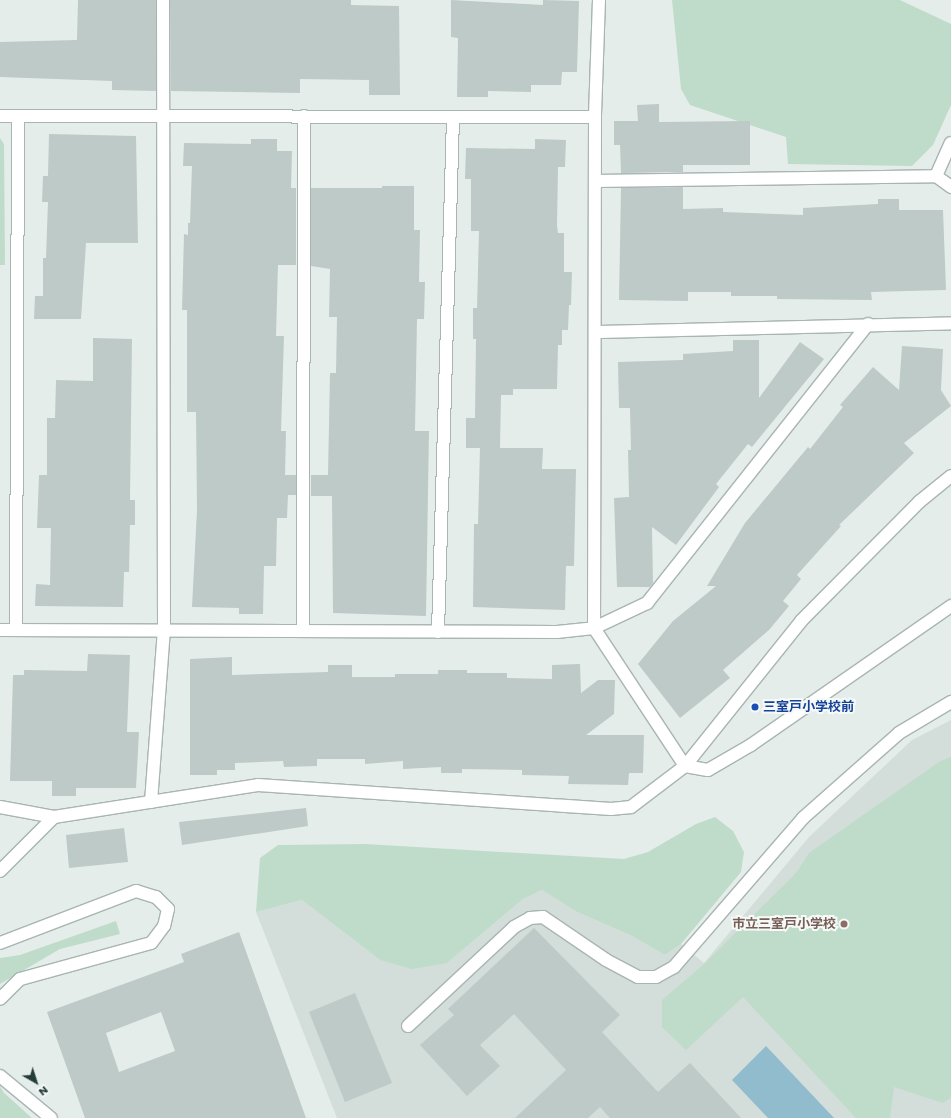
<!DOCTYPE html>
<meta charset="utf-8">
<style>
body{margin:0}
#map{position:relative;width:951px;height:1118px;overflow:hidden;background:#e5edea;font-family:Poppins,"Noto Sans JP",sans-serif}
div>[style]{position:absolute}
.built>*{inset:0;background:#d3ddd9}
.green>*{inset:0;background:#bfdccb}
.water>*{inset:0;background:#91bccd}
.building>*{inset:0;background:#bdcac7}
.roads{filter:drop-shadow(1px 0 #a8b5b2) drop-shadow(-1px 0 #a8b5b2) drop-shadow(0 1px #a8b5b2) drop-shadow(0 -1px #a8b5b2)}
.service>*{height:12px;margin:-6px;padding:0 6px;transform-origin:6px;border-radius:6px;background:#fff}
.minor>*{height:12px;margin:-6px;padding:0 6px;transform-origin:6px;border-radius:6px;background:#fff}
.dots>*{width:11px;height:11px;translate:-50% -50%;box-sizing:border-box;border:2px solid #f5f9f8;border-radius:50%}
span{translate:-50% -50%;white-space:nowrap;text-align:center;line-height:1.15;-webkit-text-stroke:4px #f5f9f8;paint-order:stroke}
.transit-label{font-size:13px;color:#164399;font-weight:700}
.left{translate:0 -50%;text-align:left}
.education-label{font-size:13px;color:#785e54;font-weight:700}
.right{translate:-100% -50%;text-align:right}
.north{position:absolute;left:16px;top:1062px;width:40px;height:40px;-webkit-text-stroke:3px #f5f9f8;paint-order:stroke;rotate:141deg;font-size:11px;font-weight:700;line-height:16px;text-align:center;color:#253d3a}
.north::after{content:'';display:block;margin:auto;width:14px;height:18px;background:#253d3a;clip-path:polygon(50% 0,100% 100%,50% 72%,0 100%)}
</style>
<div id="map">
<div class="built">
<div style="clip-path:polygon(951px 720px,951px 1118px,337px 1118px,256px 912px,302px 900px,380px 960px,447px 963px,523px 899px,542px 890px,577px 912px,630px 935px,665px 955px,681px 944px,704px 963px,809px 837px,912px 740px)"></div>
</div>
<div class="green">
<div style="clip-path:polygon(672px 0,900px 0,951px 24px,951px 105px,933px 145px,912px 166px,788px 164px,786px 137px,690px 105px,681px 89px)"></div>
<div style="clip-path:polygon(0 138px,4px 144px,5px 265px,0 265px)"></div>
<div style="clip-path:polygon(951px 757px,951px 1098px,943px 1103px,894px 1087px,890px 1118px,856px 1118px,743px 997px,686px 1050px,662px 1027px,662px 1000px,704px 964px,796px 873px,809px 853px,939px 762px)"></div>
<div style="clip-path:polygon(715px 817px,733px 831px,744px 852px,741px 872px,681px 944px,665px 955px,630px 935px,577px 912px,542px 890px,523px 899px,447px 963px,412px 969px,380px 960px,302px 900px,256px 912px,260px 858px,278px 845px,365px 844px,624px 859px,648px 852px,696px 824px)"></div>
<div style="clip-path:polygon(116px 921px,120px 934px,60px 949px,0 984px,0 958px,20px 955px)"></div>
<div style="clip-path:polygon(0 1086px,4px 1093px,32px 1118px,0 1118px)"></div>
</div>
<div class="water">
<div style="clip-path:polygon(766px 1046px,834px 1118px,768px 1118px,732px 1080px)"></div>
</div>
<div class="building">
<div style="clip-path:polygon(78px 0,156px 0,156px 91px,112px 90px,112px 81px,0 77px,0 42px,77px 40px)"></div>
<div style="clip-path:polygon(170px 0,351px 0,351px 5px,399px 6px,400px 95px,369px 95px,369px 80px,300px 79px,300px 93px,171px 91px)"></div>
<div style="clip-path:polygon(451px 0,543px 5px,543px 0,579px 1px,577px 72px,562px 72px,561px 85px,531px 85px,531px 92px,488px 91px,488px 97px,457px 97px,458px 38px,451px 37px)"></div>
<div style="clip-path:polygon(659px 104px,659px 122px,750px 121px,750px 165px,683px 165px,683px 172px,621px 173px,620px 145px,614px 145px,614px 121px,638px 121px,637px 105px)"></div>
<div style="clip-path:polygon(49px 134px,136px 136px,138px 243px,86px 243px,81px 319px,34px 319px,35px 296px,43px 296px,43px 258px,46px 258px,48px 202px,42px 202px,43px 176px,48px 176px)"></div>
<div style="clip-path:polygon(251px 139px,277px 139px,277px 151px,292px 151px,291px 188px,296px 188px,296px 265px,278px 265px,276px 336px,284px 336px,281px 431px,286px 431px,285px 475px,296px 475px,296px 495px,288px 495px,287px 518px,277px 518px,276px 566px,264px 566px,263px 614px,239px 614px,239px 608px,192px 607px,197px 510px,196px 412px,187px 412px,187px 310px,182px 310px,184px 234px,188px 235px,188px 223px,190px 223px,192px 166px,183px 166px,184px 143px,251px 144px)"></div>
<div style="clip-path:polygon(535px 139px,566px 140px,565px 167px,558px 167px,557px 226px,558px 233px,564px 233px,564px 272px,572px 272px,571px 305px,569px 305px,568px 330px,562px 330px,562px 345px,558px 345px,557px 389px,513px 389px,513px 395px,501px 395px,500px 448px,543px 448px,542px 469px,576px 469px,574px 566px,566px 566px,565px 610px,473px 607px,474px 524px,478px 524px,480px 448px,466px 448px,466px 418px,475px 418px,476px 339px,473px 339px,473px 308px,477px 308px,479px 231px,471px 231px,471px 179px,465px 179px,466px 148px,535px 149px)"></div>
<div style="clip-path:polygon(382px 186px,414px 186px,414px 230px,420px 230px,419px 282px,425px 282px,424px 319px,417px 319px,415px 431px,429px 431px,426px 616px,333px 613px,332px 496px,311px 496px,311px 475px,328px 475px,330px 373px,336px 373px,337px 317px,329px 317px,330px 269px,311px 266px,311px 188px,382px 188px)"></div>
<div style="clip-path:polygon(683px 187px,683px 209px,723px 208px,723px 212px,803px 215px,803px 208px,878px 204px,878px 199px,899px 199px,899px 210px,943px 210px,946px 290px,871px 292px,872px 300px,777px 299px,777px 296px,731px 296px,731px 292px,688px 292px,688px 301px,619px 300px,621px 188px)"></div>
<div style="clip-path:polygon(93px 338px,132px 339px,130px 500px,135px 500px,135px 525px,130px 525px,129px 572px,124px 572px,123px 607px,35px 606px,36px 584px,50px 585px,51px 528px,37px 528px,39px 475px,47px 475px,47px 418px,55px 418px,56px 380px,93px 381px)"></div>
<div style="clip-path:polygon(733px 340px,759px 340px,759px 398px,800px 342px,824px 359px,752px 447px,748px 444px,716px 484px,719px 487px,676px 545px,652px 527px,653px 583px,650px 587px,617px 587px,614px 498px,629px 497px,628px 450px,631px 450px,630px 408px,619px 408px,618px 362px,683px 360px,683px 354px,733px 351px)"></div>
<div style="clip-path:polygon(902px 346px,943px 349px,941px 390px,951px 406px,904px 443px,914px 453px,839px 525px,841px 526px,797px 575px,801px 579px,783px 601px,789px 606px,769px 630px,723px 670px,730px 678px,680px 718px,638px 664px,673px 621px,716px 586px,707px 586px,745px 523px,808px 447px,810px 449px,843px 407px,840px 405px,873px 367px,899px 390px)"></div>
<div style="clip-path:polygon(88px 654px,130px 655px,127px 732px,139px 732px,136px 788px,76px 788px,76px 796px,52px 796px,52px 781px,10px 781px,13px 675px,24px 675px,24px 670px,87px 671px)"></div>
<div style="clip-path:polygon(232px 657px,232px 675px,328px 672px,328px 665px,352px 665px,352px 677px,395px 677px,395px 674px,438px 674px,438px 670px,467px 670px,467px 673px,507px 673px,507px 678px,552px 679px,552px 665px,580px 664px,581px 693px,598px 680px,615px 680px,614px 714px,586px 735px,644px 735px,643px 773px,629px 773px,628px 785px,568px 784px,569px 776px,522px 775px,522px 770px,462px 769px,462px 773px,441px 773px,441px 767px,403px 769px,403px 761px,365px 764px,365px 759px,317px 759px,317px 766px,284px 767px,283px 761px,235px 763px,235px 770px,217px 770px,217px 775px,190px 775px,190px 659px)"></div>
<div style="clip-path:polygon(306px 808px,308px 826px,182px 845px,179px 822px)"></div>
<div style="clip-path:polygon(124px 828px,128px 862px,69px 868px,66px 835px)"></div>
<div style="clip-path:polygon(534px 928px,620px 1015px,602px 1032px,658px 1092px,690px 1063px,741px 1118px,610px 1118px,600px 1107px,588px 1118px,515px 1118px,566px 1070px,514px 1014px,480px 1045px,500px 1066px,467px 1096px,420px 1045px,454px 1015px,448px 1009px)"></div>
<div style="clip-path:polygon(evenodd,239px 932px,306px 1118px,85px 1118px,47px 1012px,184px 962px,181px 954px,239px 932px,161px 1012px,175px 1051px,119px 1072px,106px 1033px,161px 1012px)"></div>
<div style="clip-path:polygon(355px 993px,392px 1083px,345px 1102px,309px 1012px)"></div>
</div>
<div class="roads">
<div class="service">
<div style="left:685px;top:766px;width:23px;rotate:10deg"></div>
<div style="left:708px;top:770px;width:50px;rotate:-30.2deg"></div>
<div style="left:751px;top:745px;width:244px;rotate:-34.8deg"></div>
<div style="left:0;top:871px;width:76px;rotate:-45deg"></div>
<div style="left:0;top:943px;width:146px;rotate:-20.9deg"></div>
<div style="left:136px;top:891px;width:21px;rotate:17deg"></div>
<div style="left:156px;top:897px;width:17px;rotate:45deg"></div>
<div style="left:168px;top:909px;width:17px;rotate:103deg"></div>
<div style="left:164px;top:926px;width:21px;rotate:127deg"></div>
<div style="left:151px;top:943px;width:136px;rotate:164.6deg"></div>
<div style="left:20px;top:979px;width:28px;rotate:135deg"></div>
<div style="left:408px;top:1026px;width:145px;rotate:-43deg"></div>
<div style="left:514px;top:927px;width:18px;rotate:-29deg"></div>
<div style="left:530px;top:918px;width:13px;rotate:-4deg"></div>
<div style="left:543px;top:917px;width:76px;rotate:34.3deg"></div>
<div style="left:606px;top:960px;width:36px;rotate:28deg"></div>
<div style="left:638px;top:977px;width:18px"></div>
<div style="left:656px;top:977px;width:21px;rotate:-29deg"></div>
<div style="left:674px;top:967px;width:197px;rotate:-49.1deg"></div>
<div style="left:803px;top:818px;width:128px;rotate:-41.5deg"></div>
<div style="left:899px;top:733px;width:61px;rotate:-30.8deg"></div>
<div style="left:0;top:1076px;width:66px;rotate:39.5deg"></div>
</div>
<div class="minor">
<div style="left:599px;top:0;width:117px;rotate:92deg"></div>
<div style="left:595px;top:117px;width:511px;rotate:90.11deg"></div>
<div style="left:594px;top:628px;width:165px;rotate:56.6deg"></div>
<div style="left:0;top:116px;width:595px;rotate:0.1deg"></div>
<div style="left:936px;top:176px;width:36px;rotate:-66deg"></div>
<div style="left:595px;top:181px;width:341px;rotate:-0.8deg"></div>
<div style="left:936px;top:176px;width:19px;rotate:36deg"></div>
<div style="left:595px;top:332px;width:356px;rotate:-1.4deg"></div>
<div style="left:0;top:630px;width:557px;rotate:0.21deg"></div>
<div style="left:557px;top:632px;width:37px;rotate:-6deg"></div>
<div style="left:594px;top:628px;width:59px;rotate:-25.3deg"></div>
<div style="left:647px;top:603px;width:356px;rotate:-51.6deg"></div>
<div style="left:16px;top:630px;width:514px;rotate:-89.78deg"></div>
<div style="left:303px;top:631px;width:515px;rotate:-89.89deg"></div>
<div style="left:438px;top:632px;width:515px;rotate:-88.33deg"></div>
<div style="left:151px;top:802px;width:171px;rotate:-85.7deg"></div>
<div style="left:164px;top:631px;width:631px;rotate:-90.09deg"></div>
<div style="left:0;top:807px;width:55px;rotate:10.5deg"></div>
<div style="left:54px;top:817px;width:206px;rotate:-8.9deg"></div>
<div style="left:258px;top:785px;width:354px;rotate:3.9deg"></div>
<div style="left:611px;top:809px;width:20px;rotate:-6deg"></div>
<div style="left:631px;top:807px;width:68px;rotate:-37.2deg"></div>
<div style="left:685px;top:766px;width:186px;rotate:-51.3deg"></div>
<div style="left:801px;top:621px;width:168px;rotate:-45.2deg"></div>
<div style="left:919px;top:502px;width:41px;rotate:-39.1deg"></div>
</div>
</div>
<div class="dots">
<div style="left:755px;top:707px;background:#1a4fb4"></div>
<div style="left:844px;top:924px;background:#8d6e63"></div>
</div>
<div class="transit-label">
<span class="left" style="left:763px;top:707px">三室戸小学校前</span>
</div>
<div class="education-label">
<span class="right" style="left:836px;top:924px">市立三室戸小学校</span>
</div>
<div class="north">N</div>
</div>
